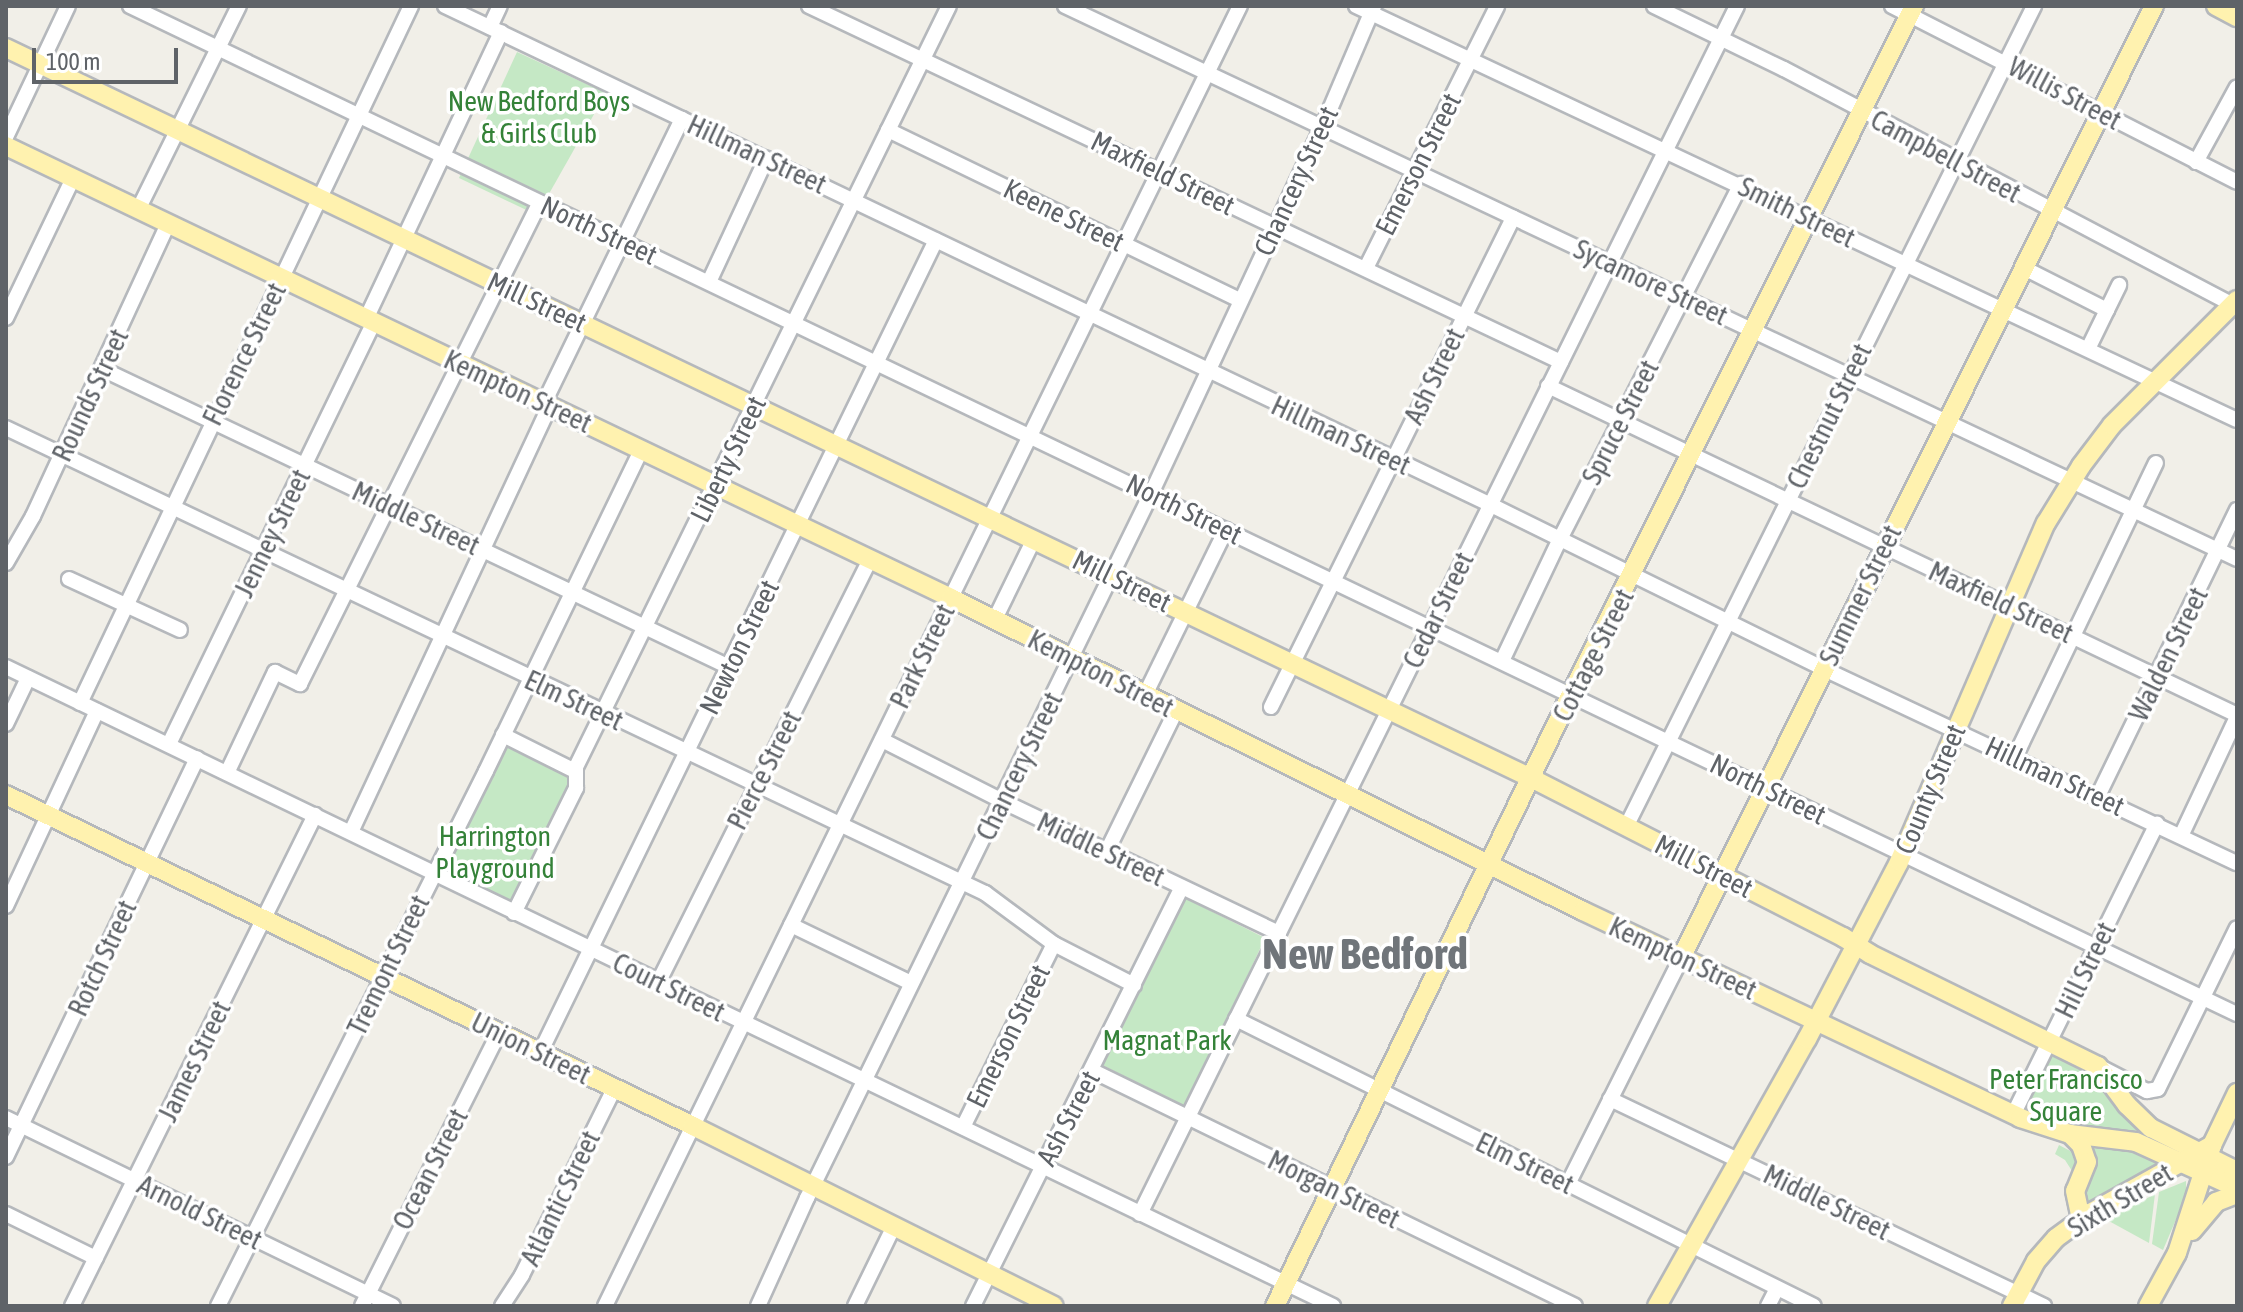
<!DOCTYPE html>
<style>
body{margin:0}
#map{position:relative;width:2243px;height:1312px;overflow:hidden;background:#f1efe8;font-family:"Asap Condensed",sans-serif}
div>[style]{position:absolute}
.green>*{inset:0;background:#c5e8c5}
.roads{filter:drop-shadow(2px 0 #b5b8bc) drop-shadow(-2px 0 #b5b8bc) drop-shadow(0 2px #b5b8bc) drop-shadow(0 -2px #b5b8bc)}
.minor>*{height:14px;margin:-7px;padding:0 7px;transform-origin:7px;border-radius:7px;background:#fff}
.major>*{height:18px;margin:-9px;padding:0 9px;transform-origin:9px;border-radius:9px;background:#fff2af}
span{translate:-50% -50%;white-space:nowrap;text-align:center;line-height:1.15;-webkit-text-stroke:7px #fff;paint-order:stroke}
.street-label{font-size:28px;color:#5f6368}
.park-label{font-size:28px;color:#348238}
.town-label{font-size:44px;color:#70757a;font-weight:700}
.frame{position:absolute;inset:0;border:8px solid #5f6368;pointer-events:none}
.scale{position:absolute;left:32px;top:48px;width:146px;height:36px;box-sizing:border-box;border:4px solid #5f6368;border-top:0;padding-left:10px;font-size:24px;line-height:28px;white-space:nowrap;color:#5f6368;-webkit-text-stroke:6px #fff;paint-order:stroke}
</style>
<div id="map">
<div class="green">
<div style="clip-path:polygon(517px 52px,606px 93px,537px 215px,459px 178px)"></div>
<div style="clip-path:polygon(507px 747px,571px 778px,511px 901px,446px 869px)"></div>
<div style="clip-path:polygon(1185px 898px,1265px 938px,1186px 1108px,1102px 1065px)"></div>
<div style="clip-path:polygon(2056px 1055px,2076px 1063px,2146px 1139px,2112px 1130px,2078px 1128px,2031px 1114px,2027px 1102px,2050px 1056px)"></div>
<div style="clip-path:polygon(2059px 1145px,2076px 1154px,2079px 1162px,2074px 1174px,2065px 1160px,2055px 1154px)"></div>
<div style="clip-path:polygon(2094px 1146px,2126px 1149px,2157px 1162px,2153px 1168px,2083px 1205px,2080px 1192px)"></div>
<div style="clip-path:polygon(2186px 1181px,2186px 1196px,2163px 1250px,2152px 1244px,2159px 1192px)"></div>
<div style="clip-path:polygon(2155px 1194px,2149px 1243px,2107px 1220px,2110px 1218px)"></div>
</div>
<div class="roads">
<div class="minor">
<div style="left:130px;top:6px;width:2336px;rotate:25.57deg"></div>
<div style="left:445px;top:6px;width:1159px;rotate:25.5deg"></div>
<div style="left:1491px;top:505px;width:371px;rotate:26.2deg"></div>
<div style="left:1824px;top:669px;width:456px;rotate:25.2deg"></div>
<div style="left:809px;top:6px;width:832px;rotate:25.33deg"></div>
<div style="left:1065px;top:6px;width:1296px;rotate:25.26deg"></div>
<div style="left:1356px;top:6px;width:973px;rotate:25.17deg"></div>
<div style="left:1654px;top:6px;width:144px;rotate:25.9deg"></div>
<div style="left:1784px;top:69px;width:512px;rotate:27.72deg"></div>
<div style="left:1892px;top:6px;width:387px;rotate:27deg"></div>
<div style="left:490px;top:27px;width:23px;rotate:-65deg"></div>
<div style="left:888px;top:130px;width:390px;rotate:25.8deg"></div>
<div style="left:6px;top:137px;width:145px;rotate:-64.7deg"></div>
<div style="left:2196px;top:162px;width:85px;rotate:-61.3deg"></div>
<div style="left:138px;top:210px;width:228px;rotate:-63.7deg"></div>
<div style="left:1366px;top:268px;width:293px;rotate:-63.4deg"></div>
<div style="left:2024px;top:268px;width:93px;rotate:26.8deg"></div>
<div style="left:2107px;top:310px;width:43px;rotate:116deg"></div>
<div style="left:709px;top:282px;width:136px;rotate:-65.1deg"></div>
<div style="left:2107px;top:310px;width:28px;rotate:-64deg"></div>
<div style="left:6px;top:318px;width:155px;rotate:-64.4deg"></div>
<div style="left:366px;top:319px;width:317px;rotate:-64.8deg"></div>
<div style="left:102px;top:369px;width:694px;rotate:25.42deg"></div>
<div style="left:1548px;top:386px;width:764px;rotate:25.52deg"></div>
<div style="left:544px;top:403px;width:316px;rotate:-64.1deg"></div>
<div style="left:6px;top:428px;width:1084px;rotate:25.41deg"></div>
<div style="left:985px;top:893px;width:86px;rotate:36.5deg"></div>
<div style="left:1054px;top:944px;width:90px;rotate:27.1deg"></div>
<div style="left:6px;top:563px;width:54px;rotate:-60.1deg"></div>
<div style="left:33px;top:516px;width:322px;rotate:-65.2deg"></div>
<div style="left:69px;top:579px;width:122px;rotate:24.7deg"></div>
<div style="left:995px;top:619px;width:89px;rotate:-64deg"></div>
<div style="left:1502px;top:661px;width:133px;rotate:-64.6deg"></div>
<div style="left:1559px;top:541px;width:401px;rotate:-63deg"></div>
<div style="left:6px;top:667px;width:1473px;rotate:25.71deg"></div>
<div style="left:1145px;top:695px;width:184px;rotate:-63.9deg"></div>
<div style="left:80px;top:703px;width:772px;rotate:-64.6deg"></div>
<div style="left:1271px;top:707px;width:546px;rotate:-63.67deg"></div>
<div style="left:6px;top:724px;width:51px;rotate:-64.4deg"></div>
<div style="left:503px;top:735px;width:80px;rotate:26.6deg"></div>
<div style="left:882px;top:740px;width:135px;rotate:26.9deg"></div>
<div style="left:1002px;top:801px;width:307px;rotate:25.5deg"></div>
<div style="left:169px;top:744px;width:469px;rotate:-64.1deg"></div>
<div style="left:2015px;top:757px;width:326px;rotate:-64.4deg"></div>
<div style="left:227px;top:773px;width:112px;rotate:-64.6deg"></div>
<div style="left:275px;top:672px;width:28px;rotate:26deg"></div>
<div style="left:300px;top:684px;width:538px;rotate:-63.53deg"></div>
<div style="left:2098px;top:796px;width:318px;rotate:-64.1deg"></div>
<div style="left:1626px;top:827px;width:917px;rotate:-63.57deg"></div>
<div style="left:351px;top:832px;width:470px;rotate:-65deg"></div>
<div style="left:2181px;top:836px;width:132px;rotate:-64.8deg"></div>
<div style="left:1107px;top:851px;width:156px;rotate:-63.8deg"></div>
<div style="left:6px;top:906px;width:215px;rotate:-65deg"></div>
<div style="left:514px;top:913px;width:140px;rotate:-63.6deg"></div>
<div style="left:576px;top:788px;width:21px;rotate:-90deg"></div>
<div style="left:576px;top:767px;width:847px;rotate:-63.89deg"></div>
<div style="left:791px;top:925px;width:133px;rotate:25.8deg"></div>
<div style="left:659px;top:981px;width:472px;rotate:-63.4deg"></div>
<div style="left:1236px;top:1019px;width:645px;rotate:26.41deg"></div>
<div style="left:540px;top:1053px;width:904px;rotate:-64.03deg"></div>
<div style="left:2100px;top:1067px;width:53px;rotate:27.1deg"></div>
<div style="left:2147px;top:1091px;width:11px;rotate:-10deg"></div>
<div style="left:2158px;top:1089px;width:179px;rotate:-63.9deg"></div>
<div style="left:1093px;top:1071px;width:536px;rotate:25.99deg"></div>
<div style="left:1610px;top:1099px;width:481px;rotate:25.5deg"></div>
<div style="left:2013px;top:1115px;width:325px;rotate:-63.7deg"></div>
<div style="left:6px;top:1118px;width:430px;rotate:25.9deg"></div>
<div style="left:963px;top:1127px;width:204px;rotate:-63.6deg"></div>
<div style="left:6px;top:1157px;width:442px;rotate:-64.4deg"></div>
<div style="left:1568px;top:1184px;width:253px;rotate:-63.4deg"></div>
<div style="left:6px;top:1214px;width:100px;rotate:26.1deg"></div>
<div style="left:1140px;top:1214px;width:1347px;rotate:-63.7deg"></div>
<div style="left:72px;top:1306px;width:548px;rotate:-63.67deg"></div>
<div style="left:218px;top:1306px;width:598px;rotate:-63.39deg"></div>
<div style="left:486px;top:771px;width:356px;rotate:-64.2deg"></div>
<div style="left:362px;top:1306px;width:305px;rotate:-63.4deg"></div>
<div style="left:502px;top:1306px;width:37px;rotate:-57deg"></div>
<div style="left:522px;top:1275px;width:208px;rotate:-63.7deg"></div>
<div style="left:605px;top:1306px;width:1447px;rotate:-63.97deg"></div>
<div style="left:758px;top:1306px;width:119px;rotate:-65.6deg"></div>
<div style="left:807px;top:1198px;width:784px;rotate:-63.96deg"></div>
<div style="left:1151px;top:494px;width:404px;rotate:-65deg"></div>
<div style="left:1322px;top:128px;width:133px;rotate:-66.9deg"></div>
<div style="left:855px;top:1306px;width:89px;rotate:-64deg"></div>
<div style="left:973px;top:1306px;width:468px;rotate:-63.5deg"></div>
<div style="left:1768px;top:1306px;width:20px;rotate:-63deg"></div>
</div>
<div class="major">
<div style="left:2216px;top:6px;width:24px;rotate:28deg"></div>
<div style="left:6px;top:48px;width:1691px;rotate:25.58deg"></div>
<div style="left:1531px;top:778px;width:350px;rotate:27deg"></div>
<div style="left:1843px;top:937px;width:32px;rotate:32deg"></div>
<div style="left:1870px;top:954px;width:254px;rotate:26.2deg"></div>
<div style="left:2098px;top:1066px;width:49px;rotate:53.4deg"></div>
<div style="left:2127px;top:1105px;width:33px;rotate:44deg"></div>
<div style="left:2151px;top:1128px;width:96px;rotate:26.6deg"></div>
<div style="left:6px;top:146px;width:1048px;rotate:25.56deg"></div>
<div style="left:951px;top:598px;width:705px;rotate:26.35deg"></div>
<div style="left:1583px;top:911px;width:484px;rotate:25.3deg"></div>
<div style="left:2020px;top:1118px;width:52px;rotate:17.7deg"></div>
<div style="left:2070px;top:1134px;width:66px;rotate:6.9deg"></div>
<div style="left:2136px;top:1142px;width:111px;rotate:24.5deg"></div>
<div style="left:6px;top:795px;width:763px;rotate:25.72deg"></div>
<div style="left:693px;top:1126px;width:403px;rotate:26.5deg"></div>
<div style="left:1681px;top:958px;width:1063px;rotate:-63.58deg"></div>
<div style="left:2070px;top:1134px;width:16px;rotate:45deg"></div>
<div style="left:2081px;top:1145px;width:18px;rotate:71deg"></div>
<div style="left:2087px;top:1162px;width:31px;rotate:112deg"></div>
<div style="left:2075px;top:1191px;width:29px;rotate:78deg"></div>
<div style="left:2192px;top:1231px;width:38px;rotate:-50deg"></div>
<div style="left:2216px;top:1202px;width:22px;rotate:-21deg"></div>
<div style="left:1275px;top:1306px;width:680px;rotate:-64.19deg"></div>
<div style="left:1571px;top:694px;width:769px;rotate:-63.5deg"></div>
<div style="left:1657px;top:1306px;width:306px;rotate:-60.7deg"></div>
<div style="left:1807px;top:1039px;width:199px;rotate:-62.5deg"></div>
<div style="left:1899px;top:862px;width:369px;rotate:-66.6deg"></div>
<div style="left:2046px;top:523px;width:67px;rotate:-58.4deg"></div>
<div style="left:2081px;top:466px;width:51px;rotate:-52.9deg"></div>
<div style="left:2112px;top:425px;width:177px;rotate:-45deg"></div>
<div style="left:2012px;top:1306px;width:51px;rotate:-61.9deg"></div>
<div style="left:2036px;top:1261px;width:30px;rotate:-49deg"></div>
<div style="left:2056px;top:1238px;width:42px;rotate:-36.3deg"></div>
<div style="left:2090px;top:1213px;width:140px;rotate:-29.1deg"></div>
<div style="left:2148px;top:1306px;width:60px;rotate:-61.3deg"></div>
<div style="left:2177px;top:1253px;width:114px;rotate:-72deg"></div>
<div style="left:2212px;top:1145px;width:58px;rotate:-64.3deg"></div>
</div>
</div>
<div class="street-label">
<span style="left:2065px;top:93px;rotate:28deg">Willis Street</span>
<span style="left:757px;top:154px;rotate:25deg">Hillman Street</span>
<span style="left:1946px;top:156px;rotate:28deg">Campbell Street</span>
<span style="left:1418px;top:164px;rotate:-63deg">Emerson Street</span>
<span style="left:1163px;top:173px;rotate:26deg">Maxfield Street</span>
<span style="left:1296px;top:181px;rotate:-65deg">Chancery Street</span>
<span style="left:1797px;top:212px;rotate:26deg">Smith Street</span>
<span style="left:1064px;top:215px;rotate:26deg">Keene Street</span>
<span style="left:599px;top:230px;rotate:25deg">North Street</span>
<span style="left:1651px;top:282px;rotate:25deg">Sycamore Street</span>
<span style="left:537px;top:302px;rotate:25deg">Mill Street</span>
<span style="left:244px;top:354px;rotate:-64deg">Florence Street</span>
<span style="left:1434px;top:376px;rotate:-64deg">Ash Street</span>
<span style="left:518px;top:391px;rotate:25deg">Kempton Street</span>
<span style="left:90px;top:395px;rotate:-65deg">Rounds Street</span>
<span style="left:1829px;top:416px;rotate:-64deg">Chestnut Street</span>
<span style="left:1620px;top:422px;rotate:-63deg">Spruce Street</span>
<span style="left:1341px;top:435px;rotate:25deg">Hillman Street</span>
<span style="left:728px;top:459px;rotate:-64deg">Liberty Street</span>
<span style="left:1184px;top:509px;rotate:26deg">North Street</span>
<span style="left:416px;top:518px;rotate:25deg">Middle Street</span>
<span style="left:272px;top:533px;rotate:-64deg">Jenney Street</span>
<span style="left:1122px;top:581px;rotate:26deg">Mill Street</span>
<span style="left:1860px;top:595px;rotate:-64deg">Summer Street</span>
<span style="left:2001px;top:602px;rotate:25deg">Maxfield Street</span>
<span style="left:1438px;top:610px;rotate:-64deg">Cedar Street</span>
<span style="left:739px;top:647px;rotate:-64deg">Newton Street</span>
<span style="left:2168px;top:654px;rotate:-64deg">Walden Street</span>
<span style="left:1593px;top:655px;rotate:-63deg">Cottage Street</span>
<span style="left:922px;top:656px;rotate:-64deg">Park Street</span>
<span style="left:1101px;top:673px;rotate:27deg">Kempton Street</span>
<span style="left:574px;top:700px;rotate:25deg">Elm Street</span>
<span style="left:1019px;top:766px;rotate:-64deg">Chancery Street</span>
<span style="left:764px;top:770px;rotate:-63deg">Pierce Street</span>
<span style="left:2055px;top:776px;rotate:25deg">Hillman Street</span>
<span style="left:1768px;top:789px;rotate:26deg">North Street</span>
<span style="left:1930px;top:789px;rotate:-67deg">County Street</span>
<span style="left:1101px;top:849px;rotate:25deg">Middle Street</span>
<span style="left:1704px;top:866px;rotate:27deg">Mill Street</span>
<span style="left:102px;top:958px;rotate:-65deg">Rotch Street</span>
<span style="left:1683px;top:958px;rotate:25deg">Kempton Street</span>
<span style="left:388px;top:965px;rotate:-64deg">Tremont Street</span>
<span style="left:2085px;top:970px;rotate:-64deg">Hill Street</span>
<span style="left:669px;top:987px;rotate:26deg">Court Street</span>
<span style="left:1008px;top:1036px;rotate:-64deg">Emerson Street</span>
<span style="left:531px;top:1048px;rotate:26deg">Union Street</span>
<span style="left:194px;top:1061px;rotate:-64deg">James Street</span>
<span style="left:1068px;top:1118px;rotate:-62deg">Ash Street</span>
<span style="left:1525px;top:1163px;rotate:26deg">Elm Street</span>
<span style="left:430px;top:1169px;rotate:-63deg">Ocean Street</span>
<span style="left:1334px;top:1189px;rotate:26deg">Morgan Street</span>
<span style="left:560px;top:1198px;rotate:-64deg">Atlantic Street</span>
<span style="left:2120px;top:1200px;rotate:-31deg">Sixth Street</span>
<span style="left:1827px;top:1202px;rotate:26deg">Middle Street</span>
<span style="left:200px;top:1212px;rotate:26deg">Arnold Street</span>
</div>
<div class="park-label">
<span style="left:539px;top:117px">New Bedford Boys<br>&amp; Girls Club</span>
<span style="left:495px;top:852px">Harrington<br>Playground</span>
<span style="left:1167px;top:1040px">Magnat Park</span>
<span style="left:2066px;top:1095px">Peter Francisco<br>Square</span>
</div>
<div class="town-label">
<span style="left:1365px;top:953px">New Bedford</span>
</div>
<div class="frame"></div>
<div class="scale">100 m</div>
</div>
